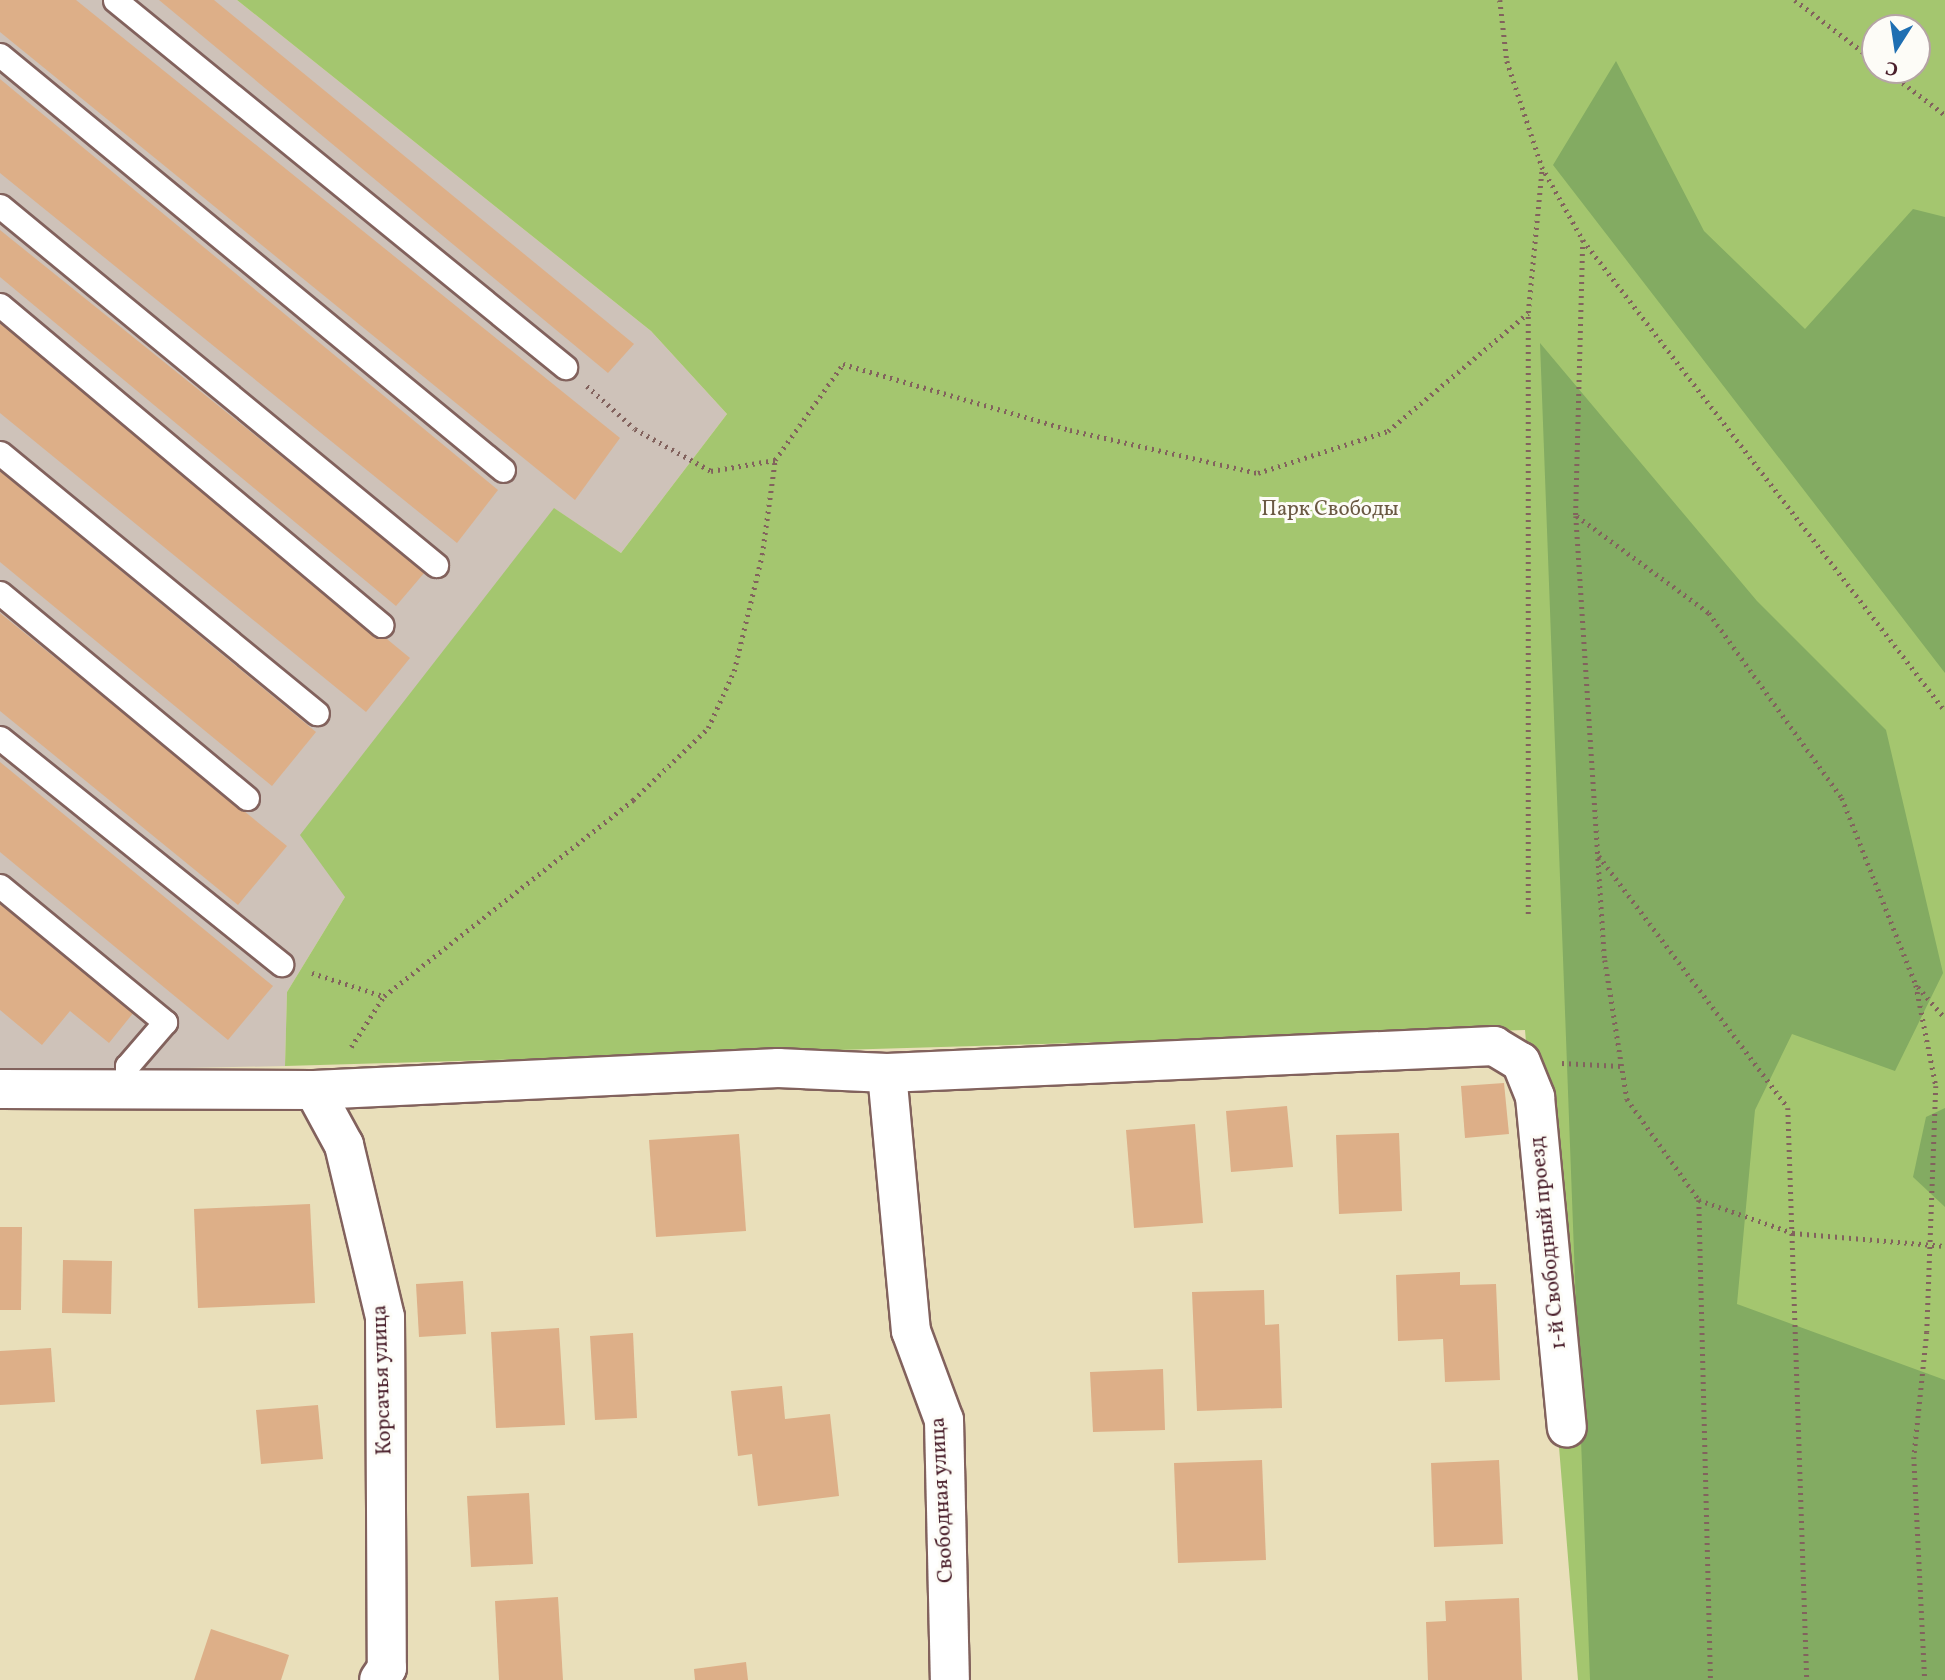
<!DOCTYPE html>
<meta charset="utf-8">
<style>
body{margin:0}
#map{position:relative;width:1945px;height:1680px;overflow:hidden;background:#e9dfba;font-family:Vollkorn,serif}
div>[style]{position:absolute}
.industrial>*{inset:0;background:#cec2b9}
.green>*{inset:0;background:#a4c66f}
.forest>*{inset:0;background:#83ab62}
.building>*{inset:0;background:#ddaf88}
.path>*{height:4.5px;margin-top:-2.25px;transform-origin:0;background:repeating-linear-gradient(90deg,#82625d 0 2px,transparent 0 7px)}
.roads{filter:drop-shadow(2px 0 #82625d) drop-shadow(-2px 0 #82625d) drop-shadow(0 2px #82625d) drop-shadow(0 -2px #82625d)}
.lane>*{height:23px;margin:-11.5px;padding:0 11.5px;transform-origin:11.5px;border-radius:11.5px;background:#fff}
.street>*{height:38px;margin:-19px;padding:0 19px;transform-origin:19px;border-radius:19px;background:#fff}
span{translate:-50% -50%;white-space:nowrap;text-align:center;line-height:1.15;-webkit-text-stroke:6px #fdfcf7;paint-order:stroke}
.park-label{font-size:21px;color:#6a5943}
.street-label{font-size:21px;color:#4a1f2b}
.north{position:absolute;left:1861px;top:14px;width:70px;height:70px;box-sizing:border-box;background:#fdfcf7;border:2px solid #b5a4a5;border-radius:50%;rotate:192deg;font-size:19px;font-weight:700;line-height:28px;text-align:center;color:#4a1f2b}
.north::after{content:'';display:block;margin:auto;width:24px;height:32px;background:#1f6fb2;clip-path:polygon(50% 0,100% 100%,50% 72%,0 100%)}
</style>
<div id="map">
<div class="industrial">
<div style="clip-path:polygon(0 0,237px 0,651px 331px,727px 414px,621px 553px,555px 509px,345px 897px,287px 992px,285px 1066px,0 1072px)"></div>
</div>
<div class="green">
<div style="clip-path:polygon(evenodd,237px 0,1945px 0,1945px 1680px,1578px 1680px,1525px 1030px,285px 1066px,287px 992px,345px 897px,300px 835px,554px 508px,621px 553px,727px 414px,651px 331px,237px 0,1875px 28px,1917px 28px,1917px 70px,1875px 70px,1875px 28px)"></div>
</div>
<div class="forest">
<div style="clip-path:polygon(1616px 61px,1704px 231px,1805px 329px,1913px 209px,1945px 217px,1945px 673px,1553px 165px)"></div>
<div style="clip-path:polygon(1540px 343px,1757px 601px,1886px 730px,1943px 973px,1895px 1071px,1792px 1034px,1755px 1110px,1737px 1304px,1945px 1380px,1945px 1680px,1590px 1680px)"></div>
<div style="clip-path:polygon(1945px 1108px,1945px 1207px,1913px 1177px,1926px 1117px)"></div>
</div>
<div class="building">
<div style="clip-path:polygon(0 0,76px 0,620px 438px,575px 500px,0 32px)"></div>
<div style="clip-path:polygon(159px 0,214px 0,634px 344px,608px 373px)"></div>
<div style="clip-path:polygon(0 79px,498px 490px,457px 543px,0 173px)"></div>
<div style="clip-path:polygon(0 230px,425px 572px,396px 606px,0 277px)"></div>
<div style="clip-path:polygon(0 320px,410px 658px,366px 712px,0 413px)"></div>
<div style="clip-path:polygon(0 471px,316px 732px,272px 786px,0 562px)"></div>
<div style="clip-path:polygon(0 613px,287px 846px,238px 905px,0 711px)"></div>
<div style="clip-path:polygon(0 762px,273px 986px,228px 1040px,0 852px)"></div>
<div style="clip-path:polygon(0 901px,134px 1012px,109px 1043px,70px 1011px,42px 1045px,0 1010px)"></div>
<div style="clip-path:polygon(1504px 1083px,1509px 1134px,1465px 1138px,1461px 1086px)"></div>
<div style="clip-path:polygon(1287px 1106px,1293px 1167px,1231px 1172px,1226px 1111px)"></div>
<div style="clip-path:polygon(1195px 1124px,1203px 1223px,1134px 1228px,1126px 1130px)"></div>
<div style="clip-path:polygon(1399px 1133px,1402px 1211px,1339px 1214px,1336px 1135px)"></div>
<div style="clip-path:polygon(739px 1134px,746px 1231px,656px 1237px,649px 1140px)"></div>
<div style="clip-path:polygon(310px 1204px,315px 1303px,198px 1308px,194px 1209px)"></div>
<div style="clip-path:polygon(0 1227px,22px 1227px,21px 1310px,0 1310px)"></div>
<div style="clip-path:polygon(63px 1260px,112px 1261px,111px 1314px,62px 1313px)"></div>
<div style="clip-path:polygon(1460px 1272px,1460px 1285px,1496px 1284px,1500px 1380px,1445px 1382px,1443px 1339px,1398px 1341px,1396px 1275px)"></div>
<div style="clip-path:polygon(463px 1281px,466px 1334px,419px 1337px,416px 1284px)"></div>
<div style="clip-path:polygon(1264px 1290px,1265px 1325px,1279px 1324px,1282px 1408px,1197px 1411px,1192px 1292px)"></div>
<div style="clip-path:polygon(559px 1328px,565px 1425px,496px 1428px,491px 1332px)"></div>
<div style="clip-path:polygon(633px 1333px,637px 1418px,595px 1420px,590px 1336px)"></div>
<div style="clip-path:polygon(51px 1348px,55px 1402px,0 1405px,0 1351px)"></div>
<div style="clip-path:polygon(1163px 1369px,1165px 1430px,1093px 1432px,1090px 1372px)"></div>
<div style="clip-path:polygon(782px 1386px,785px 1419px,830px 1414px,839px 1496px,758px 1506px,752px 1454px,738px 1456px,731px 1391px)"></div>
<div style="clip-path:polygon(318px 1405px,323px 1459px,261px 1464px,256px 1410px)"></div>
<div style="clip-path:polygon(1262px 1460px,1266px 1560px,1178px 1563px,1174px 1463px)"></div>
<div style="clip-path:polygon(1499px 1460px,1503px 1544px,1434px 1547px,1431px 1463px)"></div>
<div style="clip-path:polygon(529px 1493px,533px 1564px,471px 1567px,467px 1496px)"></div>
<div style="clip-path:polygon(558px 1597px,563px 1680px,499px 1680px,495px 1601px)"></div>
<div style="clip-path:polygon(1519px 1598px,1522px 1680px,1428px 1680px,1426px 1622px,1446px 1621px,1445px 1601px)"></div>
<div style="clip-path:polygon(211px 1629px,289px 1655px,281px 1680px,194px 1680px)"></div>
<div style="clip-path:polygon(746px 1662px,748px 1680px,695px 1680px,694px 1669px)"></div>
</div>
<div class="path">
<div style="left:1500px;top:0;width:61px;rotate:83.5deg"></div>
<div style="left:1507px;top:61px;width:112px;rotate:71.7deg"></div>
<div style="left:1542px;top:167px;width:84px;rotate:60.7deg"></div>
<div style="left:1583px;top:240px;width:594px;rotate:52.45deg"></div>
<div style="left:1795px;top:0;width:101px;rotate:37.3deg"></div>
<div style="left:1886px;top:70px;width:74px;rotate:37.3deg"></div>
<div style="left:1583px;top:240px;width:276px;rotate:91.5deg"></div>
<div style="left:1576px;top:516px;width:445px;rotate:86.3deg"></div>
<div style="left:1605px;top:960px;width:141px;rotate:81deg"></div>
<div style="left:1627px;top:1099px;width:124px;rotate:54.5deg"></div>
<div style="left:1699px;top:1200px;width:480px;rotate:88.6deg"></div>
<div style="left:587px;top:386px;width:64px;rotate:41.9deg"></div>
<div style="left:635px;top:429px;width:87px;rotate:28.9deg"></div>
<div style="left:711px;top:471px;width:65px;rotate:-9.8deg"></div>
<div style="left:1577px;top:516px;width:164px;rotate:36.3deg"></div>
<div style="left:1709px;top:613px;width:228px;rotate:54.3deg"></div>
<div style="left:1842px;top:798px;width:201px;rotate:68.4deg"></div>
<div style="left:1916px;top:985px;width:103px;rotate:78.8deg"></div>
<div style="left:1936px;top:1086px;width:246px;rotate:92.1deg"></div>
<div style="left:1927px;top:1332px;width:126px;rotate:95.9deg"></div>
<div style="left:1914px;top:1457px;width:223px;rotate:87.2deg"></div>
<div style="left:1599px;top:856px;width:315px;rotate:53.1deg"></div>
<div style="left:1788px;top:1108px;width:572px;rotate:88.1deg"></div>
<div style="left:1528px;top:914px;width:601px;rotate:-90deg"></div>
<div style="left:1528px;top:313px;width:146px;rotate:-84.5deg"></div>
<div style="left:312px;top:973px;width:75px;rotate:17.9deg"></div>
<div style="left:1918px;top:987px;width:41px;rotate:48.9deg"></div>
<div style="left:351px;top:1047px;width:61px;rotate:-57.1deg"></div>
<div style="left:384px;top:996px;width:317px;rotate:-38.2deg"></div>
<div style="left:633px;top:800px;width:104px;rotate:-43.8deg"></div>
<div style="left:708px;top:728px;width:63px;rotate:-65.5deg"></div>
<div style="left:734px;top:671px;width:119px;rotate:-76.4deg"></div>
<div style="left:762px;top:555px;width:96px;rotate:-82.2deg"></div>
<div style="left:775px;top:460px;width:118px;rotate:-54.7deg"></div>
<div style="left:843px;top:364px;width:236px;rotate:16.2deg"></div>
<div style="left:1070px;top:430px;width:193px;rotate:12.9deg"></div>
<div style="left:1258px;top:473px;width:137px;rotate:-17.9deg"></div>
<div style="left:1388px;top:431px;width:183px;rotate:-40.1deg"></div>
<div style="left:1562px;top:1063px;width:59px;rotate:2.9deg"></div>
<div style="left:1699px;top:1200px;width:100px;rotate:19.3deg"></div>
<div style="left:1793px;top:1233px;width:153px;rotate:4.9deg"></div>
</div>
<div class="roads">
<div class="lane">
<div style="left:115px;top:0;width:581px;rotate:39.2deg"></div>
<div style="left:0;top:55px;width:652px;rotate:39.52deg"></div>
<div style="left:0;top:206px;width:565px;rotate:39.47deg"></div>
<div style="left:0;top:305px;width:498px;rotate:40deg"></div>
<div style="left:0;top:453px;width:410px;rotate:39.4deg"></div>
<div style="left:0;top:593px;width:321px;rotate:39.7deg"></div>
<div style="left:0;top:738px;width:361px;rotate:38.8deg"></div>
<div style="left:0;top:886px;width:214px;rotate:39.5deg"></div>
<div style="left:165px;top:1022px;width:58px;rotate:130.8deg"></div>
<div style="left:127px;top:1066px;width:24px;rotate:90deg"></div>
</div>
<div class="street">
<div style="left:887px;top:1073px;width:259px;rotate:84.7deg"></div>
<div style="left:911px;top:1331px;width:95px;rotate:69.7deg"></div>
<div style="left:944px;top:1420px;width:260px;rotate:88.7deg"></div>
<div style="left:0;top:1089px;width:314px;rotate:0.2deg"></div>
<div style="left:314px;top:1090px;width:465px;rotate:-2.7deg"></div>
<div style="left:778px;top:1068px;width:109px;rotate:2.6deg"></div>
<div style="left:887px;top:1073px;width:608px;rotate:-2.55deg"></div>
<div style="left:1494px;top:1046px;width:31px;rotate:31deg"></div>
<div style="left:1521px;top:1062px;width:38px;rotate:68deg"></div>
<div style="left:1535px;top:1097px;width:332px;rotate:84.5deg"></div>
<div style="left:314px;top:1090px;width:63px;rotate:61.4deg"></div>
<div style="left:344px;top:1145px;width:177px;rotate:76.6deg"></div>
<div style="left:385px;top:1317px;width:351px;rotate:89.7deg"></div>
<div style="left:387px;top:1668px;width:14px;rotate:124deg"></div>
</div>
</div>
<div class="park-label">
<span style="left:1330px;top:510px">Парк Свободы</span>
</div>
<div class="street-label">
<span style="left:1549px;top:1243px;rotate:-96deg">1-й Свободный проезд</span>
<span style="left:383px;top:1380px;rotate:-92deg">Корсачья улица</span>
<span style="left:943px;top:1500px;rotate:-93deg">Свободная улица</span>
</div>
<div class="north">С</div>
</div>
